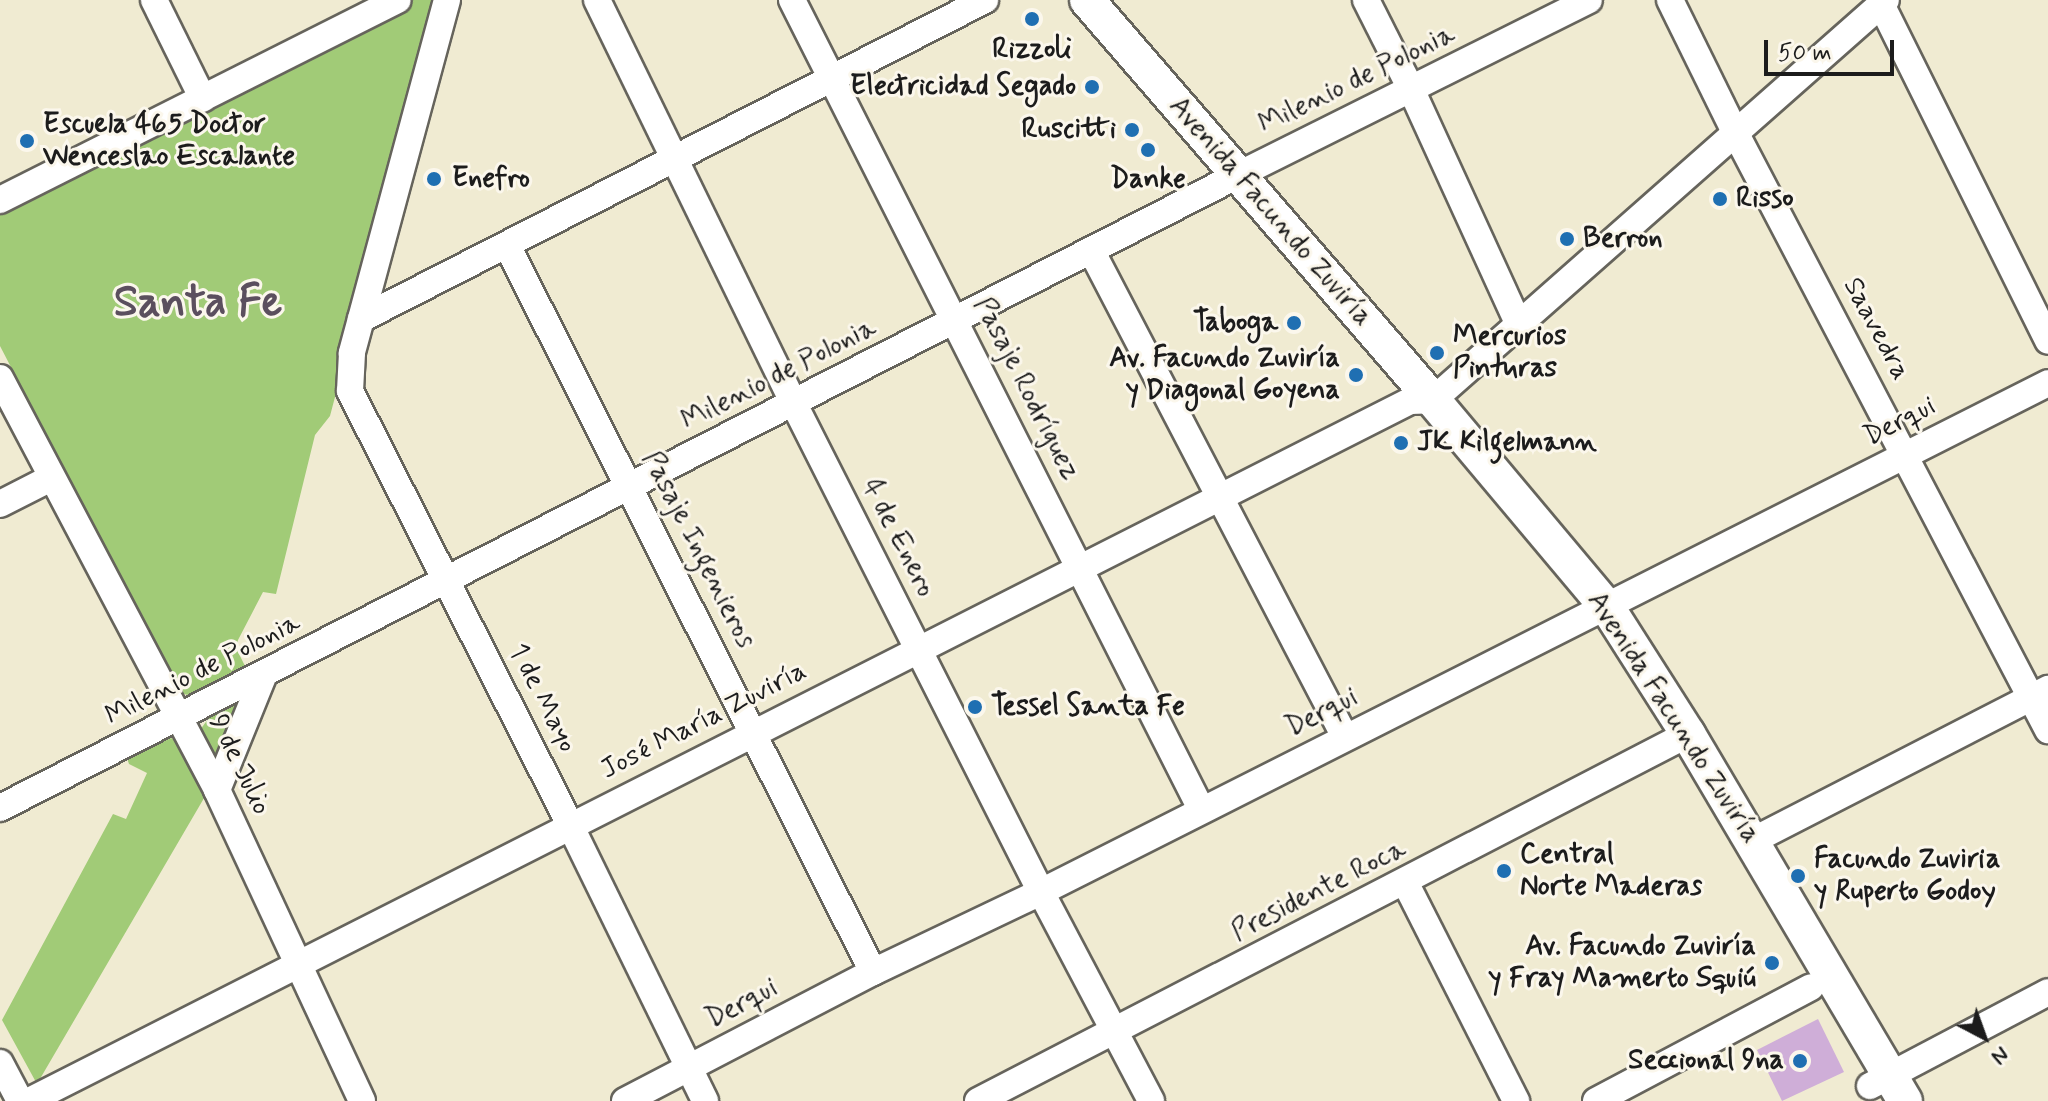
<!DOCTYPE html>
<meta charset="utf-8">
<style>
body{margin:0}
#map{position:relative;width:2048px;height:1101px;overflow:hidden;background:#f0ebd2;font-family:Mynerve,sans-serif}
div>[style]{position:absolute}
.green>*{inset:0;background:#a1cb77}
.building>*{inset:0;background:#cfaed8}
.roads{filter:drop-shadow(2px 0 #66645c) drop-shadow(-2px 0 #66645c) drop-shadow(0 2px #66645c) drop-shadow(0 -2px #66645c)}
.minor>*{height:26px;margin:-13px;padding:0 13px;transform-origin:13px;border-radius:13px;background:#fff}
.major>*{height:34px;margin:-17px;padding:0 17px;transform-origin:17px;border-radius:17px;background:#fff}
.dots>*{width:22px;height:22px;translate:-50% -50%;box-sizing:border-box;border:4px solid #fbf7ec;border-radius:50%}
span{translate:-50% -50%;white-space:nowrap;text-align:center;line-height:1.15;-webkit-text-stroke:6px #fbf7ec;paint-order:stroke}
.poi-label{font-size:28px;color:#1c1c1c;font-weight:700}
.right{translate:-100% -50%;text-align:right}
.left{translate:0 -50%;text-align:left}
.street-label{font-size:28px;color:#1c1c1c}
.town-label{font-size:44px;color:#5b4f5e;font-weight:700}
.north{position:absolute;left:1944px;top:997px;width:80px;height:80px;-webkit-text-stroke:6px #fbf7ec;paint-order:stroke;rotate:139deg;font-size:22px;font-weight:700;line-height:32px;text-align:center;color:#1c1c1c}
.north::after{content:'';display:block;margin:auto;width:28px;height:36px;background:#1c1c1c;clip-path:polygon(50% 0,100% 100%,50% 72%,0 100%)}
.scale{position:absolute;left:1764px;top:40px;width:130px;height:36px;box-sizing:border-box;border:4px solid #1c1c1c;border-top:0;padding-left:10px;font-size:24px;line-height:28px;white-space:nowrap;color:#1c1c1c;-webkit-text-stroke:6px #fbf7ec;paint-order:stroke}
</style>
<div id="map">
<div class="green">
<div style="clip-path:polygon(413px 0,440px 0,330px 416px,315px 435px,276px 594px,263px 592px,238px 640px,236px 648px,248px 672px,196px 697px,184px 694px,177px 687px,0 346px,0 210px)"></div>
<div style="clip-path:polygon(246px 696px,217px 770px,200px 730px,211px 715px)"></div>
<div style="clip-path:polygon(171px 738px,178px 741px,207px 793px,37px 1084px,2px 1020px,113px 814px,126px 819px,147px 773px,129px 764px,127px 758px)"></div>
</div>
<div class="building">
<div style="clip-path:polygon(1818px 1019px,1844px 1072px,1782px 1101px,1757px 1050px)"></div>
</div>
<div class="roads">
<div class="minor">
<div style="left:154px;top:0;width:110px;rotate:63.7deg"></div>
<div style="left:447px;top:0;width:366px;rotate:105.1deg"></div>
<div style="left:352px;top:353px;width:38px;rotate:93deg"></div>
<div style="left:350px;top:391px;width:487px;rotate:63.1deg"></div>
<div style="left:570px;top:825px;width:307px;rotate:63.9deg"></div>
<div style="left:597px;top:0;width:449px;rotate:64deg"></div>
<div style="left:794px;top:404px;width:547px;rotate:63.15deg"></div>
<div style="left:1041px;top:892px;width:236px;rotate:62.2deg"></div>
<div style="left:792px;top:0;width:907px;rotate:63.18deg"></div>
<div style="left:1366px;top:0;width:100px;rotate:63.2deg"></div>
<div style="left:1411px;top:89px;width:257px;rotate:65.4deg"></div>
<div style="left:1670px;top:0;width:149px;rotate:63.8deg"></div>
<div style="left:1736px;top:134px;width:673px;rotate:62.37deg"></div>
<div style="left:1881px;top:4px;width:376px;rotate:63.6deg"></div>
<div style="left:0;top:200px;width:445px;rotate:-26.7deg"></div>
<div style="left:507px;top:245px;width:814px;rotate:63.28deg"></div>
<div style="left:1091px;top:250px;width:549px;rotate:62.46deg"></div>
<div style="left:361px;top:319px;width:701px;rotate:-27.08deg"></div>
<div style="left:0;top:378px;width:466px;rotate:62.2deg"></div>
<div style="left:217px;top:790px;width:343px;rotate:65deg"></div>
<div style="left:0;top:504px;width:57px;rotate:-27deg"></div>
<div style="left:217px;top:790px;width:125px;rotate:-67.9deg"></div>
<div style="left:0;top:808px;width:1390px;rotate:-27.08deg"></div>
<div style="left:1238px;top:175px;width:392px;rotate:-26.5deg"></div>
<div style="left:1752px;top:841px;width:333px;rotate:-27.2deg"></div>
<div style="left:1405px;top:882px;width:246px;rotate:63.1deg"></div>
<div style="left:0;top:1063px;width:43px;rotate:62.2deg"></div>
<div style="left:1870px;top:1086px;width:201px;rotate:-27.8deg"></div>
<div style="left:29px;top:1101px;width:1548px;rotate:-26.88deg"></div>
<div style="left:1410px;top:401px;width:23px;rotate:-2deg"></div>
<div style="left:1433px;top:400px;width:604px;rotate:-41.44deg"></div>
<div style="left:625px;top:1101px;width:280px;rotate:-27.5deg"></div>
<div style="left:873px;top:972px;width:186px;rotate:-25.5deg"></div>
<div style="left:1041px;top:892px;width:1128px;rotate:-26.81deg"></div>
<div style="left:978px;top:1101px;width:799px;rotate:-27.33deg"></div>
<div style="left:1596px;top:1101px;width:243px;rotate:-27.9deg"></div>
</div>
<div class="major">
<div style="left:1087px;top:0;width:529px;rotate:49.14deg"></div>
<div style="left:1433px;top:400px;width:270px;rotate:50deg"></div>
<div style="left:1607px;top:607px;width:151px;rotate:57.5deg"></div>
<div style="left:1688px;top:734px;width:426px;rotate:59.4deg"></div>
</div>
</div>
<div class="dots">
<div style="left:1032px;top:19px;background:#1f6fb2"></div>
<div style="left:1092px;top:87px;background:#1f6fb2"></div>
<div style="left:1132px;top:130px;background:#1f6fb2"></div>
<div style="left:27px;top:141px;background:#1f6fb2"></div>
<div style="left:1148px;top:150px;background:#1f6fb2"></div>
<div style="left:434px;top:179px;background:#1f6fb2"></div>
<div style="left:1720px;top:199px;background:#1f6fb2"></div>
<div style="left:1567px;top:239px;background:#1f6fb2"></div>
<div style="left:1294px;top:323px;background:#1f6fb2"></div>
<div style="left:1437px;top:353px;background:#1f6fb2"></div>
<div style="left:1356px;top:375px;background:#1f6fb2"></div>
<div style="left:1401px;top:443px;background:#1f6fb2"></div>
<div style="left:975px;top:707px;background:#1f6fb2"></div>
<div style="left:1504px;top:871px;background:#1f6fb2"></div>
<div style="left:1798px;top:876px;background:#1f6fb2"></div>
<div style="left:1772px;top:963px;background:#1f6fb2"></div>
<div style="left:1800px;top:1061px;background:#1f6fb2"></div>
</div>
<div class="poi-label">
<span style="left:1032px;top:50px">Rizzoli</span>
<span class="right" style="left:1076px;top:87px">Electricidad Segado</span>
<span class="left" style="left:43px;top:141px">Escuela 465 Doctor<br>Wenceslao Escalante</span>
<span class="right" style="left:1116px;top:130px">Ruscitti</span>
<span class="left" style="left:452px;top:179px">Enefro</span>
<span style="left:1148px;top:180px">Danke</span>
<span class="left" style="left:1736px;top:199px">Risso</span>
<span class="left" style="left:1583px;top:239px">Berron</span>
<span class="right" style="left:1278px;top:323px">Taboga</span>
<span class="left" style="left:1453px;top:353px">Mercurios<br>Pinturas</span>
<span class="right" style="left:1340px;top:375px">Av. Facundo Zuviría<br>y Diagonal Goyena</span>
<span class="left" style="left:1417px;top:443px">JK Kilgelmann</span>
<span class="left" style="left:991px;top:707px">Tessel Santa Fe</span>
<span class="left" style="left:1520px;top:871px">Central<br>Norte Maderas</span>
<span class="left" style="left:1814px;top:876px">Facundo Zuviria<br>y Ruperto Godoy</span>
<span class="right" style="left:1756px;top:963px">Av. Facundo Zuviría<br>y Fray Mamerto Squiú</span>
<span class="right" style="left:1784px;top:1061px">Seccional 9na</span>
</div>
<div class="street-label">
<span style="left:1357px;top:80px;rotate:-26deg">Milenio de Polonia</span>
<span style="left:1270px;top:212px;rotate:49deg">Avenida Facundo Zuviría</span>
<span style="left:1876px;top:329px;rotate:62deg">Saavedra</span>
<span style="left:779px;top:375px;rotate:-27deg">Milenio de Polonia</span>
<span style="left:1026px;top:389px;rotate:63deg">Pasaje Rodríguez</span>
<span style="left:1900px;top:422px;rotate:-27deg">Derqui</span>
<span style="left:898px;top:538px;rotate:63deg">4 de Enero</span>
<span style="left:698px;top:550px;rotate:63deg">Pasaje Ingenieros</span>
<span style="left:203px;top:670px;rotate:-27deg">Milenio de Polonia</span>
<span style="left:542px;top:698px;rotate:63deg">1 de Mayo</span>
<span style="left:1322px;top:713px;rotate:-27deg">Derqui</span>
<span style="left:1673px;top:718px;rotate:57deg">Avenida Facundo Zuviría</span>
<span style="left:704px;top:721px;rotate:-27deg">José María Zuviría</span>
<span style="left:239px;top:765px;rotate:64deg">9 de Julio</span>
<span style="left:1319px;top:891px;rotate:-27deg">Presidente Roca</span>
<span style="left:742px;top:1004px;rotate:-28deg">Derqui</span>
</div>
<div class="town-label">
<span style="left:198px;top:303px">Santa Fe</span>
</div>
<div class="north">N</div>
<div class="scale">50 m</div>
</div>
